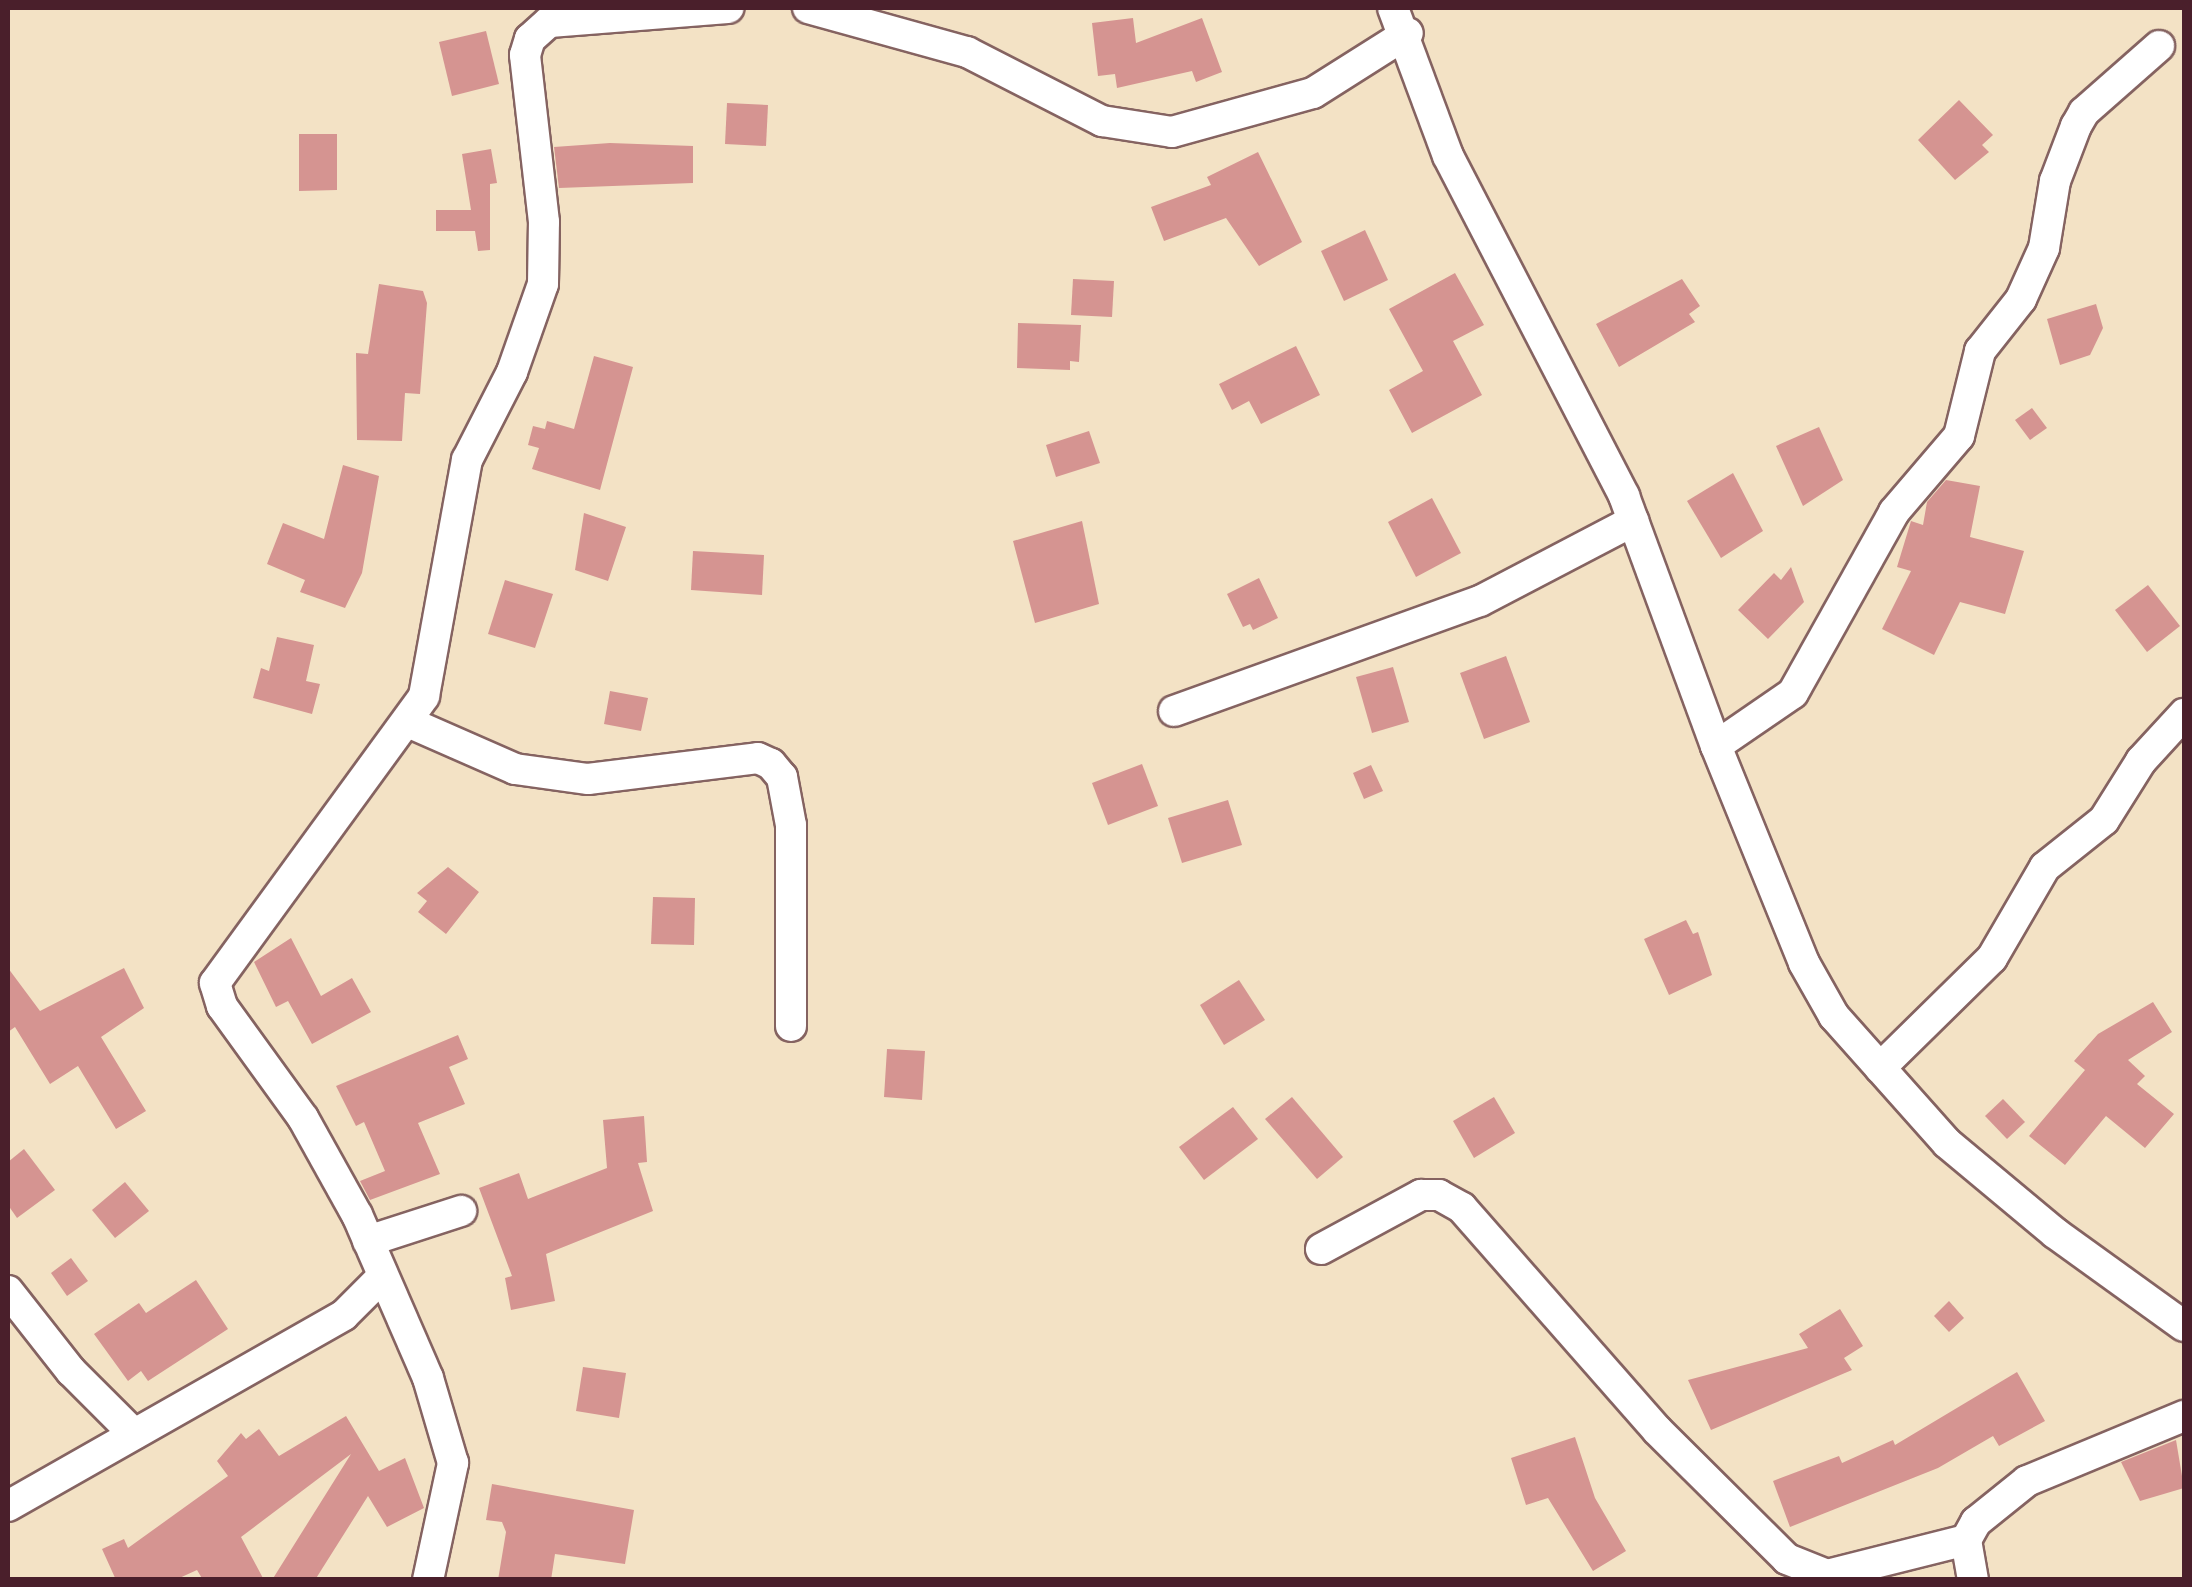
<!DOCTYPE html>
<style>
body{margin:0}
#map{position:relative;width:2192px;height:1587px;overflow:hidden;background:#f3e2c5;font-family:"Comic Neue",sans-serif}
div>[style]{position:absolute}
.building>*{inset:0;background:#d59491}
.roads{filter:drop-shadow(2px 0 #856361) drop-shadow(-2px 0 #856361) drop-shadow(0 2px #856361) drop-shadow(0 -2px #856361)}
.street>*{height:30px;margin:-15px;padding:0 15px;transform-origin:15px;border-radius:15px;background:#fff}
span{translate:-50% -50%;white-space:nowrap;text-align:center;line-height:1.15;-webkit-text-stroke:10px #fbf7ec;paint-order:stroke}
.frame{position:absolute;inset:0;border:10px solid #4a1f2b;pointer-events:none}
</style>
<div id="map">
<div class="building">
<div style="clip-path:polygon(1133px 18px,1136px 43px,1202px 18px,1222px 72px,1196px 82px,1192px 71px,1117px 88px,1115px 74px,1098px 76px,1092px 23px)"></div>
<div style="clip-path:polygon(486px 31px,499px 84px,452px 96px,439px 42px)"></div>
<div style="clip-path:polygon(1959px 100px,1993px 135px,1982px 145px,1989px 152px,1955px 180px,1918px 140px)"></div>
<div style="clip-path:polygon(727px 103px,768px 105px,766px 146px,725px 144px)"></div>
<div style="clip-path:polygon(299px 134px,337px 134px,337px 190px,299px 191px)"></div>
<div style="clip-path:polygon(610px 143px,693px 146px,693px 183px,559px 188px,554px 147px)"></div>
<div style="clip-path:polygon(491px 149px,497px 183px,490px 184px,490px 250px,478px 251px,475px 231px,436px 231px,436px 210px,471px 210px,462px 154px)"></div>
<div style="clip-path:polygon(1258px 152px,1302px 242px,1259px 266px,1226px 218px,1164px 241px,1151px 207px,1211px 185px,1207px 177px)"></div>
<div style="clip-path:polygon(1365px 230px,1388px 280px,1344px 301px,1321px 251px)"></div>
<div style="clip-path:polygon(1455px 273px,1484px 325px,1453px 341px,1482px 395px,1412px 433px,1389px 390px,1423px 371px,1389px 309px)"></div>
<div style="clip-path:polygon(1073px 279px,1114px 281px,1112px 317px,1071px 315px)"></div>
<div style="clip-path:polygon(1682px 279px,1700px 306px,1689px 314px,1695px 322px,1619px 367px,1596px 324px)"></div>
<div style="clip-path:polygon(379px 284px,423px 291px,427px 303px,420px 394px,405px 393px,402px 441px,357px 440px,356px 353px,368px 354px)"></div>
<div style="clip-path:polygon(2096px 304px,2103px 328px,2090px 355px,2060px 365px,2047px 319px)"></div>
<div style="clip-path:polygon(1018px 323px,1081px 325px,1079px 362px,1070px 361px,1070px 370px,1017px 368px)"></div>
<div style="clip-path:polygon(1296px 346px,1320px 395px,1261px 424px,1249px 401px,1232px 410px,1219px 384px)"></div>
<div style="clip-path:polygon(594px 356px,633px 367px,600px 490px,532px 469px,539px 448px,528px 445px,533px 426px,545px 429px,547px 421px,574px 429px)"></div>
<div style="clip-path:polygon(2032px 408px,2047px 428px,2030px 440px,2015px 420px)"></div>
<div style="clip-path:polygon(1819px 427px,1843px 480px,1803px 506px,1776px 446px)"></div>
<div style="clip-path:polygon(1089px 431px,1100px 463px,1056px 477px,1046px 445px)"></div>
<div style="clip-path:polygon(343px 465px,379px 476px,362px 573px,345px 608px,300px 592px,305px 580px,267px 564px,283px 523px,324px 539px)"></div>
<div style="clip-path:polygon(1733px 473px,1763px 531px,1721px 558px,1687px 501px)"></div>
<div style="clip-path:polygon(1946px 480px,1980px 486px,1970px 537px,2024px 551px,2005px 614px,1960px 602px,1934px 655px,1882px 629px,1911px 571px,1897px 567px,1911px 521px,1923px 525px,1927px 502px)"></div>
<div style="clip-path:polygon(1432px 498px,1461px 553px,1416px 577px,1388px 522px)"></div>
<div style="clip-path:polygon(584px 513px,626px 527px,608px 581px,575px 570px)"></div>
<div style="clip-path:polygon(1082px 521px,1099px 604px,1035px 623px,1013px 541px)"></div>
<div style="clip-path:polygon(693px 551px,764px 555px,762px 595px,691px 590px)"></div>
<div style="clip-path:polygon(1791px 567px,1804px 602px,1768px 639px,1738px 610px,1774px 573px,1781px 580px)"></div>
<div style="clip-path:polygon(1259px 578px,1278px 618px,1253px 630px,1250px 624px,1243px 627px,1227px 594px)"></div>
<div style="clip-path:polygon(505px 580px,553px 594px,535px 648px,488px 634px)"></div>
<div style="clip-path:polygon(2148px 585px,2180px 626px,2147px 652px,2115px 610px)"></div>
<div style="clip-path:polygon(277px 637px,314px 645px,306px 681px,320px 684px,312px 714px,253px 698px,261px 668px,269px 671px)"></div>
<div style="clip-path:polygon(1506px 656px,1530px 722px,1484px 739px,1460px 673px)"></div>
<div style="clip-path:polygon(1393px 667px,1409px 722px,1372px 733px,1356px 677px)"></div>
<div style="clip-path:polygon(610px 691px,648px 698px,641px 731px,604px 724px)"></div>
<div style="clip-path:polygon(1142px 764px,1158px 806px,1108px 825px,1092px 783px)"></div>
<div style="clip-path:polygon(1371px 765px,1383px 791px,1364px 799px,1353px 773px)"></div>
<div style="clip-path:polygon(1228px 800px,1242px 845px,1182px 863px,1168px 818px)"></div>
<div style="clip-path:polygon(448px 867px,479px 892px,446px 934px,418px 912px,427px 901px,417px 893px)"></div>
<div style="clip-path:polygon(653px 897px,695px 898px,694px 945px,651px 944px)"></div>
<div style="clip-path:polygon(1686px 920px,1693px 934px,1698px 932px,1712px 975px,1669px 995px,1644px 939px)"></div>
<div style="clip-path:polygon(291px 938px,321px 996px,352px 978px,371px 1012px,312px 1044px,288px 1001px,276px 1007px,254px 962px)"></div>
<div style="clip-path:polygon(8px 968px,40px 1011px,124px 968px,144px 1008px,101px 1037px,146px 1111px,116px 1129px,78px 1066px,50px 1084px,15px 1027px,8px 1032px)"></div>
<div style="clip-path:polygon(1239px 980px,1265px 1020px,1224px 1045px,1200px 1005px)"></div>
<div style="clip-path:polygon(2153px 1002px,2172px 1032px,2128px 1060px,2145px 1076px,2137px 1084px,2174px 1114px,2145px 1148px,2106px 1116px,2065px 1165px,2029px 1136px,2085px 1070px,2074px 1061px,2098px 1034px)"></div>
<div style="clip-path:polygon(458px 1035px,468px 1059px,449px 1067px,465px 1104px,418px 1123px,440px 1174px,370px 1200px,360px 1181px,385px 1171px,364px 1122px,356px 1126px,336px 1086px)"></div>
<div style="clip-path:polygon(887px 1049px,925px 1051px,922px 1100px,884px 1097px)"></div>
<div style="clip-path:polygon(1292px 1097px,1343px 1157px,1317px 1179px,1265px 1119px)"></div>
<div style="clip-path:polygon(1494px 1097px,1515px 1133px,1474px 1158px,1453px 1121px)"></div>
<div style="clip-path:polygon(2003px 1099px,2025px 1122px,2007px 1139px,1985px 1116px)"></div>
<div style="clip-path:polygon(1233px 1107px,1258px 1139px,1204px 1180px,1179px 1147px)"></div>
<div style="clip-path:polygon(644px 1116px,647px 1162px,638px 1163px,653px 1211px,546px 1254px,555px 1301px,511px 1310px,505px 1278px,512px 1276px,479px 1188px,519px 1173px,528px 1199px,607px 1168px,603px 1120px)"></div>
<div style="clip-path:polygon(24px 1149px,55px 1190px,17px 1218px,8px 1205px,8px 1162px)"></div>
<div style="clip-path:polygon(125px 1182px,149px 1211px,115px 1238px,92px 1210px)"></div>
<div style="clip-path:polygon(71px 1258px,88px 1281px,67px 1296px,51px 1273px)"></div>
<div style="clip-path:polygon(196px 1280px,228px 1329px,148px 1381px,141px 1371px,128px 1381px,94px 1334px,139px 1303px,146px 1313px)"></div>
<div style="clip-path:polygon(1949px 1301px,1964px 1318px,1949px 1332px,1934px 1316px)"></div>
<div style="clip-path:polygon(1840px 1309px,1863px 1346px,1844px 1358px,1852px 1370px,1711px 1430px,1688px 1380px,1808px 1348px,1799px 1334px)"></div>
<div style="clip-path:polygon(583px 1367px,626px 1373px,619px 1418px,576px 1411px)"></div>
<div style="clip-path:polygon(2017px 1372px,2045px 1421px,1999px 1446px,1993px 1436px,1938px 1468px,1790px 1527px,1773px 1481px,1839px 1456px,1842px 1463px,1893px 1440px,1895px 1445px)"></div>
<div style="clip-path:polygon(346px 1416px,379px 1471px,405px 1458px,424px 1508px,387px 1527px,368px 1496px,315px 1580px,272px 1580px,351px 1454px,241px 1537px,264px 1580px,203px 1580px,197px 1570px,175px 1580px,116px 1580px,102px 1549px,124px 1539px,128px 1548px,228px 1476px,217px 1461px,241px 1433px,246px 1439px,259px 1429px,279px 1456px)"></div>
<div style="clip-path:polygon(1575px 1437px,1595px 1498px,1626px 1551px,1593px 1571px,1548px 1498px,1526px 1505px,1511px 1458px)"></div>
<div style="clip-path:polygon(2176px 1440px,2184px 1488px,2140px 1501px,2121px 1462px)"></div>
<div style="clip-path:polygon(492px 1484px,634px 1510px,625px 1564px,555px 1554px,551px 1580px,498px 1580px,506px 1532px,502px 1522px,486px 1520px)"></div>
</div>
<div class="roads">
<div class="street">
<div style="left:808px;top:8px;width:165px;rotate:15.5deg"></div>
<div style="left:967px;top:52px;width:152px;rotate:27.1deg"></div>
<div style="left:1102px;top:121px;width:71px;rotate:8.9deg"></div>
<div style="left:1172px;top:132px;width:146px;rotate:-15.5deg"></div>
<div style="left:1313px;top:93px;width:112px;rotate:-32.3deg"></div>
<div style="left:1393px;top:8px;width:158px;rotate:69.6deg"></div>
<div style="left:1448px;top:156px;width:383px;rotate:62.6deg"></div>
<div style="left:1624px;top:496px;width:266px;rotate:69.8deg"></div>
<div style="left:1716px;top:746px;width:234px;rotate:67.9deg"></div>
<div style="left:1804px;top:963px;width:61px;rotate:60.5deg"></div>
<div style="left:1834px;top:1016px;width:170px;rotate:48.3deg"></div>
<div style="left:1947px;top:1143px;width:141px;rotate:39.8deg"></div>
<div style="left:2055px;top:1233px;width:159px;rotate:35.8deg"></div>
<div style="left:1174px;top:711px;width:325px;rotate:-19.8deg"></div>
<div style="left:1480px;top:601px;width:173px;rotate:-27.6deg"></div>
<div style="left:408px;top:722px;width:117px;rotate:23.7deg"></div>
<div style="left:515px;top:769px;width:74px;rotate:7.8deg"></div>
<div style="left:588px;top:779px;width:171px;rotate:-7deg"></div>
<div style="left:758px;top:758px;width:14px;rotate:25deg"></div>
<div style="left:771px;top:764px;width:17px;rotate:50deg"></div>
<div style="left:782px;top:777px;width:49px;rotate:79.4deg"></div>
<div style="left:791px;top:825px;width:201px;rotate:90deg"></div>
<div style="left:1716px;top:746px;width:93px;rotate:-34.5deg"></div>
<div style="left:1793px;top:693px;width:207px;rotate:-60.8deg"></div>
<div style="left:1894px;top:512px;width:100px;rotate:-49.5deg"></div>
<div style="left:1959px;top:436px;width:88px;rotate:-76.1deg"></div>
<div style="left:1980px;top:351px;width:66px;rotate:-51.7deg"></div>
<div style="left:2021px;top:299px;width:56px;rotate:-65.7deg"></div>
<div style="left:2044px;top:248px;width:68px;rotate:-80.7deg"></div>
<div style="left:2055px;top:181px;width:59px;rotate:-69.1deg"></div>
<div style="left:2076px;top:126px;width:16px;rotate:-60deg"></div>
<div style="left:2084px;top:112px;width:100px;rotate:-41.3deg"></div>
<div style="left:1880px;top:1068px;width:157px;rotate:-44.5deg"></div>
<div style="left:1992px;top:958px;width:105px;rotate:-59.8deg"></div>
<div style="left:2045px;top:867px;width:75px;rotate:-38.5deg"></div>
<div style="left:2104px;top:820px;width:70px;rotate:-57.9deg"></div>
<div style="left:2141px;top:761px;width:64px;rotate:-47.5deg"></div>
<div style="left:368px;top:1241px;width:98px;rotate:-17.9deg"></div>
<div style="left:1321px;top:1249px;width:114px;rotate:-28.4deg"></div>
<div style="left:1421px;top:1195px;width:18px"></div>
<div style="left:1439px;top:1195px;width:26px;rotate:29deg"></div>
<div style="left:1462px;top:1208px;width:295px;rotate:48.7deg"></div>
<div style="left:1657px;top:1430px;width:183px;rotate:44.8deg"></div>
<div style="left:1787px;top:1559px;width:43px;rotate:21.8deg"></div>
<div style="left:1827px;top:1575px;width:143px;rotate:-14.1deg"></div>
<div style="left:8px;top:1291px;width:102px;rotate:51.8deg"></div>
<div style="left:71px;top:1371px;width:89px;rotate:45deg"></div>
<div style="left:8px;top:1506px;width:386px;rotate:-29.6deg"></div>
<div style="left:344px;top:1315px;width:55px;rotate:-45deg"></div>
<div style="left:428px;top:1580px;width:120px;rotate:-77.9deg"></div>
<div style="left:453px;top:1463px;width:89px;rotate:-106.4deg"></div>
<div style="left:428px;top:1378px;width:178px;rotate:-113.5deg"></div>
<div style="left:357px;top:1215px;width:111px;rotate:-119.1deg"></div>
<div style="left:303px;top:1118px;width:138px;rotate:-125.9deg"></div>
<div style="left:222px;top:1006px;width:24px;rotate:-107deg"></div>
<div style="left:215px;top:983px;width:355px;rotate:-53.9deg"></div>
<div style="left:424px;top:696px;width:240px;rotate:-79.7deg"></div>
<div style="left:467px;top:460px;width:99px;rotate:-62.9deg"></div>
<div style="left:512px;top:372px;width:93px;rotate:-70.6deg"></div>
<div style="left:543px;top:284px;width:62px;rotate:-89.1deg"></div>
<div style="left:544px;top:222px;width:168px;rotate:-96.5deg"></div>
<div style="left:525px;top:55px;width:17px;rotate:-73deg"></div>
<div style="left:530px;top:39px;width:25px;rotate:-42deg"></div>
<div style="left:549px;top:22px;width:180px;rotate:-4.5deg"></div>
<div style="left:1973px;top:1580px;width:41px;rotate:-99.9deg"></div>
<div style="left:1966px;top:1540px;width:21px;rotate:-61deg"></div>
<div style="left:1976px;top:1522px;width:65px;rotate:-38.8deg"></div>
<div style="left:2027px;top:1481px;width:170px;rotate:-22.5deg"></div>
</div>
</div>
<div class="frame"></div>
</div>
